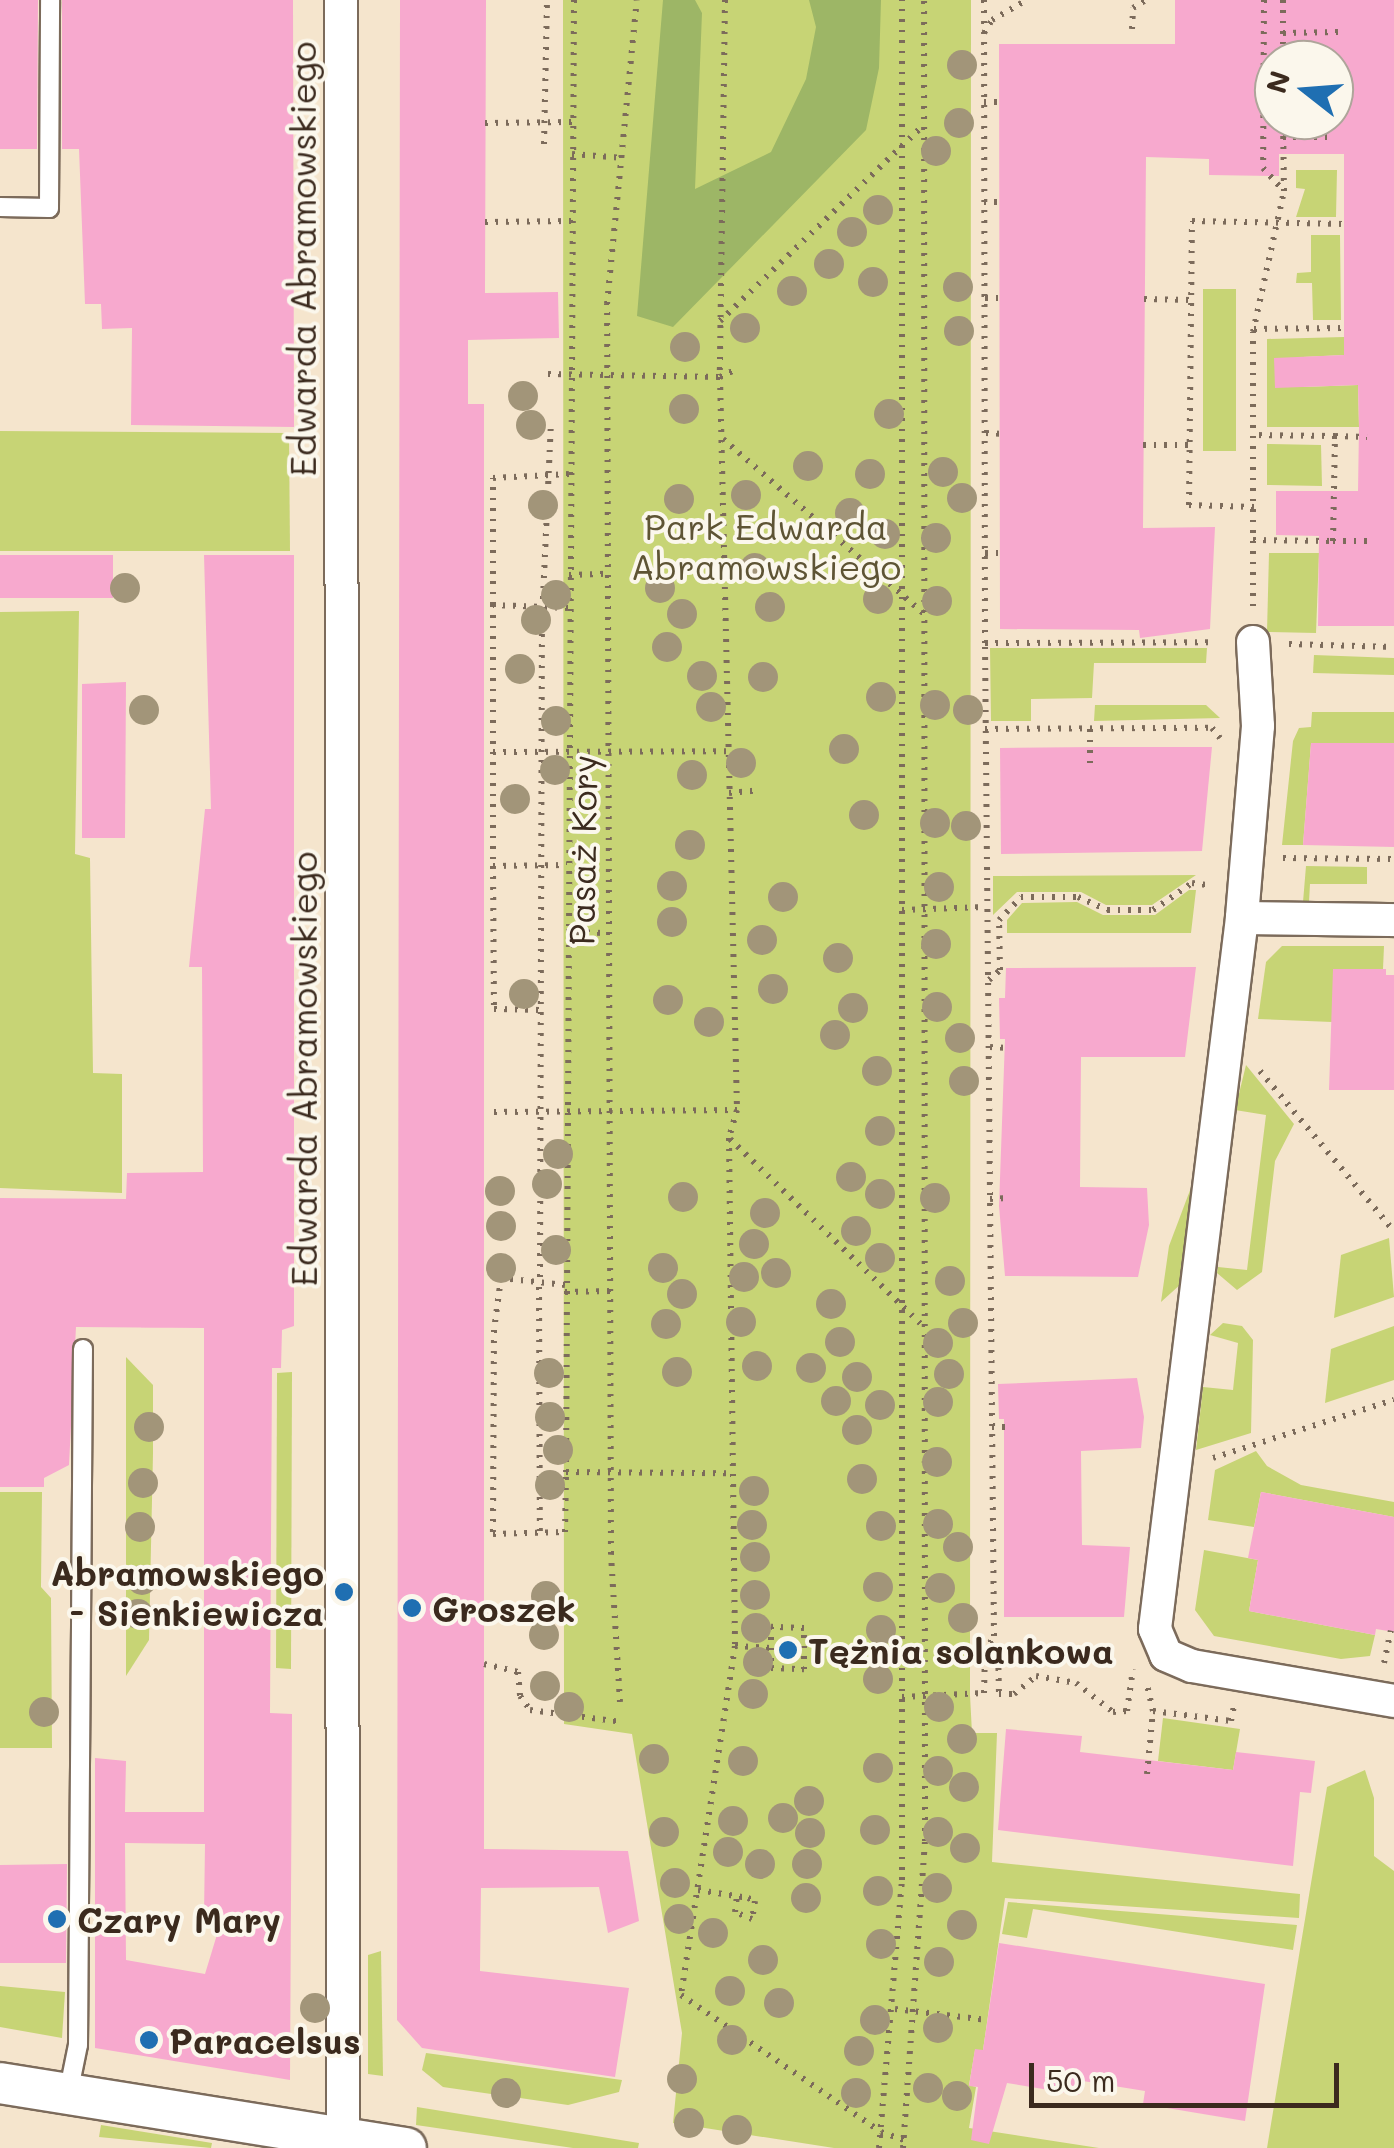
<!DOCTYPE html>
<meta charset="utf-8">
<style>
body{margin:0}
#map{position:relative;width:1394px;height:2148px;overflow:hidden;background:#f5e5cd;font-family:Mali,sans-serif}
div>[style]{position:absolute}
.green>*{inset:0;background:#c7d475}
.forest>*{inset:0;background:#9db666}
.building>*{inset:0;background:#f7a9ce}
.path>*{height:6px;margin-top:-3px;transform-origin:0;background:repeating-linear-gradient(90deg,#7c6b5b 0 2.5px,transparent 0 10.5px)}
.roads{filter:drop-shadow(2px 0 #7c6b5b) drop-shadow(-2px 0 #7c6b5b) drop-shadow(0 2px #7c6b5b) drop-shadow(0 -2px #7c6b5b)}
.service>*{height:18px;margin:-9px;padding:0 9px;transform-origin:9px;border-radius:9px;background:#fff}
.minor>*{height:32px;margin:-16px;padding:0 16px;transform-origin:16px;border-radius:16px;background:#fff}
.tertiary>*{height:40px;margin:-20px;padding:0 20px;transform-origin:20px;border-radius:20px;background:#fff}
.trees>*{width:30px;height:30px;margin:-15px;border-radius:50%;background:#a29579}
.dots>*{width:28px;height:28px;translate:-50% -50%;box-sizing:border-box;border:5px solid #fbf7ec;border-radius:50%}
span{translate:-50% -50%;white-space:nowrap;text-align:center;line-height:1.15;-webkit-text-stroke:8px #fbf7ec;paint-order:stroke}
.street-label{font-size:35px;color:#3b2a1e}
.park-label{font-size:35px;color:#5e5434}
.poi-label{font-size:35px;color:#3b2a1e;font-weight:700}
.right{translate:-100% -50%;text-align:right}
.left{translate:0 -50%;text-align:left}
.north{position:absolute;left:1254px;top:40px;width:100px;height:100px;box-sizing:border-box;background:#fbf7ec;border:2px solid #aea59a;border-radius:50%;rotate:287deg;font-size:28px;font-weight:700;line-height:40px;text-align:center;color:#3b2a1e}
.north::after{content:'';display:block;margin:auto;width:35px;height:45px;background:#1f6fb2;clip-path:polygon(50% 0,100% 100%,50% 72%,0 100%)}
.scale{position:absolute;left:1029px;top:2063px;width:310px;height:45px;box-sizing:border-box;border:5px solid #3b2a1e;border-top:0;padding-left:12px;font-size:30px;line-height:35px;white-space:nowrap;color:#3b2a1e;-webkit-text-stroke:8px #fbf7ec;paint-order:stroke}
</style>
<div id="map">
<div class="green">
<div style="clip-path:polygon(563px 0,971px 0,970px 1695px,972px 1733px,997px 1733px,992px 1862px,1300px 1894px,1299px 1918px,1005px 1898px,983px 2050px,975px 2050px,969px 2085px,976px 2087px,969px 2128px,1099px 2148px,834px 2148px,673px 2123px,682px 2033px,632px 1734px,564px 1724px)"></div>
<div style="clip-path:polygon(1296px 170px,1337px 170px,1336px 217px,1296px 217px,1305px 189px,1296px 188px)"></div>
<div style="clip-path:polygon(1311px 235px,1340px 235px,1341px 320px,1313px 320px,1312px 283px,1296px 283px,1297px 273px,1311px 272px)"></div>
<div style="clip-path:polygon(1203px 289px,1236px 289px,1236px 451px,1203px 451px)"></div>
<div style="clip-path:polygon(1344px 337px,1344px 355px,1303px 357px,1303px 387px,1358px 385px,1359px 427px,1267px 427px,1267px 339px)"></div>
<div style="clip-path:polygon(0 431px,289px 433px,290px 551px,0 551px)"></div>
<div style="clip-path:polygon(1267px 444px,1321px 445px,1322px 486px,1267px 485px)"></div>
<div style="clip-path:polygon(1269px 553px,1319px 553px,1316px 633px,1267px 632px)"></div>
<div style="clip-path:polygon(79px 611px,75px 854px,90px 858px,93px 1073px,122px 1074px,122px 1193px,0 1188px,0 612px)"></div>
<div style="clip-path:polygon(990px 648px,1207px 648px,1206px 663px,1094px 663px,1092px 698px,1031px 699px,1031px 721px,991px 721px)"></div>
<div style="clip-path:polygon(1314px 655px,1394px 658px,1394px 675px,1313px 673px)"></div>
<div style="clip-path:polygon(1095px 705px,1206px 705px,1220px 718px,1094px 721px)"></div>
<div style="clip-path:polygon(1312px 712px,1394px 712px,1394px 743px,1311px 744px,1303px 845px,1282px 845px,1293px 741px,1299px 728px,1311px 727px)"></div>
<div style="clip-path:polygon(1306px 866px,1367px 867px,1367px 884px,1310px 884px,1309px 902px,1303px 902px)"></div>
<div style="clip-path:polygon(1196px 875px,1152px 905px,1106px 905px,1081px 892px,1017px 892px,993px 915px,993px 876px)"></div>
<div style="clip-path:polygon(1189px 890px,1196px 890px,1191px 933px,1007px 933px,1007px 920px,1022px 903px,1077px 902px,1103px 915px,1155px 915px)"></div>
<div style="clip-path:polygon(1282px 946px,1384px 946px,1383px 969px,1332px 1022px,1258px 1019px,1266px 962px)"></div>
<div style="clip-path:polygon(1246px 1065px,1294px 1124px,1275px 1161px,1262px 1272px,1237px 1290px,1217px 1273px,1218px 1267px,1247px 1270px,1266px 1115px,1235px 1110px)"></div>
<div style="clip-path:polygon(1195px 1177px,1182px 1283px,1161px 1302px,1169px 1246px)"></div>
<div style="clip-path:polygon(1389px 1238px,1394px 1297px,1334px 1318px,1341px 1255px)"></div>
<div style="clip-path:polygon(1223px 1323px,1242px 1326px,1253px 1340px,1251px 1433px,1196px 1450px,1203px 1387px,1233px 1390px,1238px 1343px,1210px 1335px)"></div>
<div style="clip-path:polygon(1394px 1326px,1394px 1380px,1325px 1403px,1331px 1349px)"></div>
<div style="clip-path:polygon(126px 1357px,153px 1385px,153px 1453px,149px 1640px,126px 1676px)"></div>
<div style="clip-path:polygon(292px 1372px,291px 1669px,276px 1668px,277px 1373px)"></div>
<div style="clip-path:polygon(1256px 1451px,1267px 1466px,1301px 1485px,1394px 1502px,1394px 1517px,1261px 1492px,1254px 1527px,1208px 1520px,1215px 1470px)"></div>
<div style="clip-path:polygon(0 1492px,42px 1492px,41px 1587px,51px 1598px,52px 1748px,0 1748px)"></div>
<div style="clip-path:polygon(1204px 1550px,1258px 1560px,1249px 1611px,1375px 1635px,1370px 1656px,1341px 1659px,1214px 1636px,1195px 1610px)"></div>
<div style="clip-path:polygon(1163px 1718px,1240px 1729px,1233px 1770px,1158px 1761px)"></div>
<div style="clip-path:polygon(1365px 1770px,1374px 1798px,1374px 1856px,1394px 1871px,1394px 2148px,1267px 2148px,1327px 1787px)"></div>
<div style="clip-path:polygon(1008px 1902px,1297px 1925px,1293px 1950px,1033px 1909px,1027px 1938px,1002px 1934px)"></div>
<div style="clip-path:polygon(381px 1951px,383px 2076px,368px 2074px,368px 1955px)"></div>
<div style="clip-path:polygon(0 1986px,65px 1992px,62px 2038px,0 2027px)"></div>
<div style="clip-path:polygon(426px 2053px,622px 2080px,619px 2092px,568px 2105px,443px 2087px,422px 2070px)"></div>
<div style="clip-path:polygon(417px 2107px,639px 2143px,638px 2148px,573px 2148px,416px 2125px)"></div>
<div style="clip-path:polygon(101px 2125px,212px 2143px,211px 2148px,99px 2137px)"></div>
</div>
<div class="forest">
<div style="clip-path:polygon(663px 0,695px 0,702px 13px,695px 189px,771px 152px,806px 79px,816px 27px,809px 0,881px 0,879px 68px,866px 130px,673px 327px,637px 316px)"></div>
</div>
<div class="building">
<div style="clip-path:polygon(0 0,38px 0,37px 149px,0 149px)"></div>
<div style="clip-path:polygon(62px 0,293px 0,294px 427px,131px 425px,132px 328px,102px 329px,101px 304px,85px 304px,79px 149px,62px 149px)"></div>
<div style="clip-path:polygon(400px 0,486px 0,485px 293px,558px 292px,559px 338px,468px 340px,468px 404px,484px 404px,484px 1849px,628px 1851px,639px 1921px,608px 1933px,599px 1887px,481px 1888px,480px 1971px,629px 1988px,615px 2077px,422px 2048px,397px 2020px)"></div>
<div style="clip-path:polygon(evenodd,1175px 0,1394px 0,1394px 626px,1318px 626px,1319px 536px,1276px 535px,1276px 491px,1358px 491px,1359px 427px,1358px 385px,1275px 388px,1274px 358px,1344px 355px,1344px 154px,1279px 154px,1279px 176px,1209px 175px,1209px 159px,1146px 157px,1143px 528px,1215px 527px,1210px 629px,1140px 638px,1139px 630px,1000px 629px,999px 44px,1175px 44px,1175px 0,1274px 60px,1334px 60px,1334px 120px,1274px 120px,1274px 60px)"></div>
<div style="clip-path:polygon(0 555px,113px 555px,113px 598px,0 598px)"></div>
<div style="clip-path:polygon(evenodd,204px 555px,294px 555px,294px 1326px,282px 1330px,281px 1368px,272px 1368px,270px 1713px,292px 1714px,290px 2080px,95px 2048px,95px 1758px,126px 1761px,125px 1812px,204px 1812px,204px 1328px,76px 1327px,69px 1465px,44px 1478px,44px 1487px,0 1487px,0 1198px,126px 1199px,127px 1173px,203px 1172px,202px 967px,189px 967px,205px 809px,211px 809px,204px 555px,125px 1843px,205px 1844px,204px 1915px,219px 1928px,205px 1974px,126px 1960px,125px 1843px)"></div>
<div style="clip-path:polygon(126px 682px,125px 838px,82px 838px,82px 684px)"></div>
<div style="clip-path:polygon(1311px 743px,1394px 743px,1394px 847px,1303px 845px)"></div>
<div style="clip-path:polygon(1096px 747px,1212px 747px,1202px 851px,1001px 854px,1000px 748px)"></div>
<div style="clip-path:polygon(1196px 967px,1185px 1057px,1081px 1057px,1080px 1187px,1147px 1188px,1149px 1225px,1138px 1277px,1005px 1276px,999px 1206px,1005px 1039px,1000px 1039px,999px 998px,1005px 998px,1006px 968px)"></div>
<div style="clip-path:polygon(1333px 969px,1386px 969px,1386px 975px,1394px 975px,1394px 1090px,1329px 1090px)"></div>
<div style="clip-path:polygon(1137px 1378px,1144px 1417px,1141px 1448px,1081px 1451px,1082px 1545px,1130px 1547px,1124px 1617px,1004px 1617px,1004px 1419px,999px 1419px,998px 1384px)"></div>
<div style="clip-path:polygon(1261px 1492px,1394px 1517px,1394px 1632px,1376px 1629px,1375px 1635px,1249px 1611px,1258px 1560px,1248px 1558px)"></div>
<div style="clip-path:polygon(1006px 1729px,1082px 1736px,1080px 1752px,1233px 1770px,1236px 1752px,1315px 1761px,1311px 1793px,1300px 1792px,1293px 1866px,998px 1830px)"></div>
<div style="clip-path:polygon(67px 1864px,66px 1963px,0 1963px,0 1865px)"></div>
<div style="clip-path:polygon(999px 1943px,1265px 1984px,1245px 2121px,1143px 2104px,1145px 2091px,1083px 2081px,1079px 2095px,1007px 2083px,989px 2144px,971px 2140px,978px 2087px,969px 2086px,975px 2049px,983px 2050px)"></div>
</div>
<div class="path">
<div style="left:574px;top:0;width:1472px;rotate:90.31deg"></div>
<div style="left:566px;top:1472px;width:162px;rotate:0.4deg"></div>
<div style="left:725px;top:0;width:377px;rotate:90.8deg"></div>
<div style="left:720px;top:377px;width:733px;rotate:88.67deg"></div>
<div style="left:737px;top:1110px;width:29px;rotate:106deg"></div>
<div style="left:729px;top:1138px;width:508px;rotate:89.32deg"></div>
<div style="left:735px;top:1646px;width:353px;rotate:98.8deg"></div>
<div style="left:681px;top:1995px;width:242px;rotate:34.4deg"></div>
<div style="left:881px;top:2132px;width:24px;rotate:19deg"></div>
<div style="left:984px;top:0;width:643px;rotate:89.91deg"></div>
<div style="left:985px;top:643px;width:231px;rotate:-0.2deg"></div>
<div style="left:1264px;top:0;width:168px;rotate:90.3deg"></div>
<div style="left:1263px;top:168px;width:31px;rotate:48deg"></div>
<div style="left:1283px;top:0;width:60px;rotate:90deg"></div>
<div style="left:1132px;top:29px;width:21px;rotate:-87deg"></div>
<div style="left:1133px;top:8px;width:15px;rotate:-32deg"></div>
<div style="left:984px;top:33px;width:15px;rotate:-58deg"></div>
<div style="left:992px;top:20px;width:39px;rotate:-30deg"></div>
<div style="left:1283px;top:33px;width:55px;rotate:-1deg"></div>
<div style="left:984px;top:102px;width:20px"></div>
<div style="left:485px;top:123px;width:87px;rotate:-0.7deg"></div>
<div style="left:1283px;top:137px;width:45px"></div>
<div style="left:544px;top:144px;width:144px;rotate:-88.8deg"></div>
<div style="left:572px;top:154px;width:52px;rotate:4.4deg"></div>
<div style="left:984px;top:202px;width:20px"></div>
<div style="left:485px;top:222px;width:86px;rotate:-0.7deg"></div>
<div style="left:985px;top:298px;width:19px"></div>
<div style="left:1144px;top:299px;width:47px;rotate:1.2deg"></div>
<div style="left:720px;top:321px;width:283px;rotate:-43.9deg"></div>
<div style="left:1254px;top:329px;width:90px;rotate:-0.6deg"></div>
<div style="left:548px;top:374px;width:172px;rotate:1deg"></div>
<div style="left:720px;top:377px;width:14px;rotate:-25deg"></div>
<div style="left:986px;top:433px;width:18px;rotate:3deg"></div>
<div style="left:1335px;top:436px;width:32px;rotate:2deg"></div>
<div style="left:723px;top:439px;width:267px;rotate:41deg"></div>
<div style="left:1143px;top:445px;width:47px"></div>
<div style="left:1254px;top:507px;width:65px;rotate:-178.2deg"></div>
<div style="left:1189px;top:505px;width:284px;rotate:-89.4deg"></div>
<div style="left:1192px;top:221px;width:152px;rotate:1.1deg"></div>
<div style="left:1253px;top:540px;width:80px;rotate:0.7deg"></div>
<div style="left:1333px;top:541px;width:105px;rotate:-88.9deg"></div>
<div style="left:1335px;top:436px;width:81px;rotate:-179.3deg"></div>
<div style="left:1333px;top:541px;width:35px"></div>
<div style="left:985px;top:553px;width:18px"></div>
<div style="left:569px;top:575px;width:38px;rotate:-2deg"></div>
<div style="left:493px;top:605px;width:261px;rotate:90deg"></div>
<div style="left:493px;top:866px;width:74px;rotate:-0.8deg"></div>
<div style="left:1253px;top:606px;width:274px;rotate:-90deg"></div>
<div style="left:1253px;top:332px;width:144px;rotate:-77.6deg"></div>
<div style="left:1284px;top:191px;width:71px;rotate:-90.8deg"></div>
<div style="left:568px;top:608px;width:75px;rotate:-177.7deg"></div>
<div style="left:493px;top:605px;width:127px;rotate:-90deg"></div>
<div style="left:493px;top:478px;width:76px;rotate:-3deg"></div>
<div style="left:1289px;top:644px;width:105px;rotate:1.6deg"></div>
<div style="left:985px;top:729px;width:227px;rotate:-0.3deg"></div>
<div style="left:1212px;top:728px;width:13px;rotate:51deg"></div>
<div style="left:493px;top:752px;width:233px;rotate:-0.2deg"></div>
<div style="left:1090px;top:763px;width:35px;rotate:-90deg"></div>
<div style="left:729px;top:793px;width:25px;rotate:-5deg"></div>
<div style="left:1283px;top:858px;width:111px;rotate:0.5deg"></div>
<div style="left:493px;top:866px;width:143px;rotate:89.6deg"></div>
<div style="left:494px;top:1009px;width:46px;rotate:1.2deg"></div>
<div style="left:902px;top:910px;width:82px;rotate:-2.1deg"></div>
<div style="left:566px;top:932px;width:40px;rotate:1.4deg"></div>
<div style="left:989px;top:980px;width:15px;rotate:-42deg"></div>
<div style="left:1000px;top:970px;width:50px;rotate:-91.1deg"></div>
<div style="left:999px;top:920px;width:32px;rotate:-46deg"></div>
<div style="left:1021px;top:897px;width:57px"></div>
<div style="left:1078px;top:897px;width:32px;rotate:24deg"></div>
<div style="left:1107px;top:910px;width:46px"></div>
<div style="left:1153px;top:910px;width:47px;rotate:-34.7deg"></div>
<div style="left:1192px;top:883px;width:15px;rotate:8deg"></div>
<div style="left:990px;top:1047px;width:19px;rotate:3deg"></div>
<div style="left:1260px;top:1071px;width:209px;rotate:50.1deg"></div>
<div style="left:494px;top:1112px;width:243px;rotate:-0.5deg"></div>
<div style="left:730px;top:1139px;width:272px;rotate:44.1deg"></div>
<div style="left:990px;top:1199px;width:17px;rotate:-3deg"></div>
<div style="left:540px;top:1277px;width:657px;rotate:-89.83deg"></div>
<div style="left:542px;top:620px;width:196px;rotate:-87.4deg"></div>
<div style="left:565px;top:1285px;width:64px;rotate:-173.8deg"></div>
<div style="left:501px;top:1278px;width:52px;rotate:97.7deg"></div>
<div style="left:494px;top:1330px;width:204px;rotate:90.3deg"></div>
<div style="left:493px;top:1534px;width:72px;rotate:-1.6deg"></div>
<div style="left:565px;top:1532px;width:60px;rotate:-89deg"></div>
<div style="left:539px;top:1287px;width:246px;rotate:89.8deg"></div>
<div style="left:565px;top:1292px;width:45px;rotate:-1.3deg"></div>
<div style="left:992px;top:1427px;width:15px"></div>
<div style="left:1213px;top:1458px;width:190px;rotate:-17.8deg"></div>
<div style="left:735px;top:1646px;width:36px;rotate:3deg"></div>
<div style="left:771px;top:1648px;width:20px;rotate:90deg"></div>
<div style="left:771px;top:1668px;width:33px;rotate:2deg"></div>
<div style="left:804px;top:1669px;width:41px;rotate:-90deg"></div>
<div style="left:804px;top:1628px;width:33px;rotate:-178deg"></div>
<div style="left:771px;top:1627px;width:21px;rotate:90deg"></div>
<div style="left:989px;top:1647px;width:9px"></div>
<div style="left:998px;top:1647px;width:47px;rotate:88.8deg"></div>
<div style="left:999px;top:1694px;width:15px"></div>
<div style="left:1014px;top:1694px;width:28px;rotate:-39deg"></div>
<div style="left:1036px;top:1676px;width:41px;rotate:9.9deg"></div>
<div style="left:1076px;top:1683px;width:47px;rotate:38.1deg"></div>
<div style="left:1113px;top:1712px;width:14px;rotate:-4deg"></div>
<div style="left:1127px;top:1711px;width:42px;rotate:-81.9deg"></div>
<div style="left:1384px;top:1663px;width:33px;rotate:-78deg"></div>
<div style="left:484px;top:1664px;width:35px;rotate:13deg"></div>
<div style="left:518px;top:1672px;width:24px;rotate:85deg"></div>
<div style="left:520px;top:1696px;width:17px;rotate:54deg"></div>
<div style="left:530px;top:1710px;width:94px;rotate:7.4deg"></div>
<div style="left:902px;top:1697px;width:82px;rotate:-2.8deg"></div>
<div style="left:984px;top:1693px;width:41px;rotate:-88.6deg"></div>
<div style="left:985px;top:1652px;width:18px;rotate:-61deg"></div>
<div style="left:994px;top:1636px;width:993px;rotate:-90.52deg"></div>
<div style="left:620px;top:1702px;width:148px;rotate:-93.5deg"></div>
<div style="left:611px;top:1554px;width:1250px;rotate:-90.18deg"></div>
<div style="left:607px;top:304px;width:305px;rotate:-84.4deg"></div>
<div style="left:1153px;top:1711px;width:79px;rotate:7.3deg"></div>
<div style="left:1231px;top:1721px;width:15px;rotate:-79deg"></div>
<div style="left:1147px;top:1774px;width:63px;rotate:-84.6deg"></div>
<div style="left:1153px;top:1711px;width:26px;rotate:-103deg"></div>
<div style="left:698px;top:1890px;width:51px;rotate:9.1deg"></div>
<div style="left:748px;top:1898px;width:8px;rotate:23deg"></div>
<div style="left:755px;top:1901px;width:18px;rotate:99deg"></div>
<div style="left:752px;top:1919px;width:18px;rotate:-158deg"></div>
<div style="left:735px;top:1912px;width:16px;rotate:-83deg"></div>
<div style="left:895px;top:2009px;width:93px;rotate:6.8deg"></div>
<div style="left:879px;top:2148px;width:269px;rotate:-85.1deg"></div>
<div style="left:902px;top:1880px;width:1880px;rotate:-90deg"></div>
<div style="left:903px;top:2148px;width:308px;rotate:-85.9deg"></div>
<div style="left:925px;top:1841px;width:1841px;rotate:-90.03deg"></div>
</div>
<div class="roads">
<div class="service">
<div style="left:0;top:207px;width:49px;rotate:1.2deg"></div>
<div style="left:49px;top:208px;width:208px;rotate:-89.7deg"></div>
<div style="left:68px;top:2094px;width:50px;rotate:-78.5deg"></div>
<div style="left:78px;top:2045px;width:696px;rotate:-89.59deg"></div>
</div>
<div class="minor">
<div style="left:341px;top:0;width:2138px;rotate:89.95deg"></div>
<div style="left:1253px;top:642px;width:84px;rotate:86.6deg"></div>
<div style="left:1258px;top:726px;width:193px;rotate:94.8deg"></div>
<div style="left:1242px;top:918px;width:716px;rotate:96.98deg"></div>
<div style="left:1155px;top:1629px;width:28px;rotate:67deg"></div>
<div style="left:1166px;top:1655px;width:28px;rotate:23deg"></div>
<div style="left:1192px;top:1666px;width:205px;rotate:9.8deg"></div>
<div style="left:1242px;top:918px;width:152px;rotate:0.8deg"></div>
</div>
<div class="tertiary">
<div style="left:0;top:2083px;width:411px;rotate:9.1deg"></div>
</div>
</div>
<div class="trees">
<div style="left:962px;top:65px"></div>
<div style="left:959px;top:123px"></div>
<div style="left:936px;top:151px"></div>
<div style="left:878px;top:210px"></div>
<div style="left:852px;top:232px"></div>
<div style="left:829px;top:264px"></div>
<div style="left:873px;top:282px"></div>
<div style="left:958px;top:287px"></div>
<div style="left:792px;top:291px"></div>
<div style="left:745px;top:328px"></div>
<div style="left:959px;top:331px"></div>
<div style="left:685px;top:347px"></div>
<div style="left:523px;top:396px"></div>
<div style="left:684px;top:409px"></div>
<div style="left:889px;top:414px"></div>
<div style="left:531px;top:425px"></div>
<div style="left:808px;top:466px"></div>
<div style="left:943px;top:472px"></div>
<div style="left:870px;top:474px"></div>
<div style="left:746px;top:495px"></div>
<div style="left:962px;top:498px"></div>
<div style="left:679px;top:499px"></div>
<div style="left:543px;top:505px"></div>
<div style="left:850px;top:513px"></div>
<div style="left:885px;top:534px"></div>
<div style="left:936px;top:538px"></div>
<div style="left:755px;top:568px"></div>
<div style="left:125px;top:588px"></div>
<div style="left:660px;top:588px"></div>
<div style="left:556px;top:595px"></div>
<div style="left:878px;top:599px"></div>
<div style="left:937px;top:601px"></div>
<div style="left:770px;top:607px"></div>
<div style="left:682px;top:614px"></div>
<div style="left:536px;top:620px"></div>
<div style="left:667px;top:647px"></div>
<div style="left:520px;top:669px"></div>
<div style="left:702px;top:676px"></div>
<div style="left:763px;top:677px"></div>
<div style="left:881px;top:697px"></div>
<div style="left:935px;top:705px"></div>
<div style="left:711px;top:707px"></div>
<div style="left:144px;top:710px"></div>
<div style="left:968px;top:710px"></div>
<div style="left:556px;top:721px"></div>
<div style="left:844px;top:749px"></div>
<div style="left:741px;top:763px"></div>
<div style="left:555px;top:770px"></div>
<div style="left:692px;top:775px"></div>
<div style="left:515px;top:799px"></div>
<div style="left:864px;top:815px"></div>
<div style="left:935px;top:823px"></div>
<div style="left:966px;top:826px"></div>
<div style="left:690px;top:845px"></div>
<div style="left:672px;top:886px"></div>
<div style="left:939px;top:887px"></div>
<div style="left:783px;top:897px"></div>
<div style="left:672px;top:922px"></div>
<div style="left:762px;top:940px"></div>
<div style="left:936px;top:944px"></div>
<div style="left:838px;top:958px"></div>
<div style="left:773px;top:989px"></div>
<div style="left:524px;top:994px"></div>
<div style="left:668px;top:1000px"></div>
<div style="left:937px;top:1007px"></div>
<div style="left:853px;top:1008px"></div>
<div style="left:709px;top:1022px"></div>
<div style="left:835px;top:1035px"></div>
<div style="left:960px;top:1038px"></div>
<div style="left:877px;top:1071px"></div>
<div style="left:964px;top:1081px"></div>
<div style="left:880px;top:1131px"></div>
<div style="left:558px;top:1154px"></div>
<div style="left:851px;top:1177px"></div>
<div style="left:547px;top:1184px"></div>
<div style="left:500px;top:1191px"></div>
<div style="left:880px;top:1194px"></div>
<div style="left:683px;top:1197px"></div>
<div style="left:935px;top:1198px"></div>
<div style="left:765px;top:1213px"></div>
<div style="left:501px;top:1226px"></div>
<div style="left:856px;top:1231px"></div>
<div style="left:754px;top:1244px"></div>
<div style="left:556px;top:1250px"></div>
<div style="left:880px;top:1258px"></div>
<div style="left:501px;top:1268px"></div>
<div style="left:663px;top:1268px"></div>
<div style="left:776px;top:1273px"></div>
<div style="left:744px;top:1277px"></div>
<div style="left:950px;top:1281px"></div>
<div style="left:682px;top:1294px"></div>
<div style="left:831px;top:1304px"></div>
<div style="left:741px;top:1322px"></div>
<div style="left:963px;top:1323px"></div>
<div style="left:666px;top:1324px"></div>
<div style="left:840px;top:1342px"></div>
<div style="left:938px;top:1343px"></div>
<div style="left:757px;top:1366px"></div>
<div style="left:811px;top:1368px"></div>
<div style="left:677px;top:1372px"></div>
<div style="left:549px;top:1373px"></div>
<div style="left:949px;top:1374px"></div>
<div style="left:857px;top:1377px"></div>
<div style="left:836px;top:1401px"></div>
<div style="left:938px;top:1402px"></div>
<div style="left:880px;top:1405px"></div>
<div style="left:550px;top:1417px"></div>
<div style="left:149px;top:1427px"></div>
<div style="left:857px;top:1430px"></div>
<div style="left:558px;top:1450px"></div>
<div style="left:937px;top:1462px"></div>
<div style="left:862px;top:1479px"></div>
<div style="left:143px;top:1483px"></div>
<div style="left:550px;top:1485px"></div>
<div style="left:754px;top:1491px"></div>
<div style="left:938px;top:1524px"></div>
<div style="left:752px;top:1525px"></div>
<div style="left:881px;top:1526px"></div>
<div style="left:140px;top:1527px"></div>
<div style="left:958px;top:1547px"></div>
<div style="left:755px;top:1557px"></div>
<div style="left:142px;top:1580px"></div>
<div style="left:878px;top:1587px"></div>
<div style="left:940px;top:1588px"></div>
<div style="left:755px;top:1595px"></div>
<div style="left:546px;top:1596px"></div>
<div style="left:138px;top:1614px"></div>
<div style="left:963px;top:1618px"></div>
<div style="left:756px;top:1628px"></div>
<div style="left:881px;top:1630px"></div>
<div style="left:544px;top:1635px"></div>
<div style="left:758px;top:1662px"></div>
<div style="left:878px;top:1679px"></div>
<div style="left:545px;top:1686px"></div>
<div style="left:753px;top:1694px"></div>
<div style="left:569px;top:1707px"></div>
<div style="left:939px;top:1707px"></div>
<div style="left:44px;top:1712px"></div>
<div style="left:962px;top:1739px"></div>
<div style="left:654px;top:1759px"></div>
<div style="left:743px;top:1761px"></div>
<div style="left:878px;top:1768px"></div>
<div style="left:938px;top:1771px"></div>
<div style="left:964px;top:1787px"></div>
<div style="left:809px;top:1801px"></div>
<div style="left:783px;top:1818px"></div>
<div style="left:733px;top:1821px"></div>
<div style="left:875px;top:1830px"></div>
<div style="left:664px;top:1832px"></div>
<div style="left:938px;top:1832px"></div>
<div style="left:810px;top:1833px"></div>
<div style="left:965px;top:1848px"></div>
<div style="left:728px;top:1852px"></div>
<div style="left:760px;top:1864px"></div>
<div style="left:807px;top:1864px"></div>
<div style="left:675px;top:1883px"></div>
<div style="left:937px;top:1888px"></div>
<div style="left:878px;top:1891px"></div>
<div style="left:806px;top:1898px"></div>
<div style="left:679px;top:1919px"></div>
<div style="left:962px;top:1925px"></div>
<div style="left:713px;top:1933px"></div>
<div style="left:881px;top:1944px"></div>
<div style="left:763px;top:1960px"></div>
<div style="left:939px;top:1962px"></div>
<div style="left:730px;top:1991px"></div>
<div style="left:779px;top:2003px"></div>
<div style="left:315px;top:2008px"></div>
<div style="left:875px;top:2020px"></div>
<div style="left:938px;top:2028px"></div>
<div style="left:732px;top:2040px"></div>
<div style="left:859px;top:2051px"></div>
<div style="left:682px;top:2079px"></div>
<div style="left:928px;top:2088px"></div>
<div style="left:506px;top:2093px"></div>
<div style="left:856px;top:2093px"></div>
<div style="left:957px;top:2096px"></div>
<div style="left:689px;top:2123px"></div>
<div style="left:737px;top:2130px"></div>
</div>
<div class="dots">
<div style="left:344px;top:1592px;background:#1f6fb2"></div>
<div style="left:412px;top:1608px;background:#1f6fb2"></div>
<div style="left:788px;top:1650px;background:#1f6fb2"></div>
<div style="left:57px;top:1919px;background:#1f6fb2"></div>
<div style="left:149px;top:2040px;background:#1f6fb2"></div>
</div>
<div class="street-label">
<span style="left:302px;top:259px;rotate:-90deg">Edwarda Abramowskiego</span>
<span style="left:582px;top:850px;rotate:-89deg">Pasaż Kory</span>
<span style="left:303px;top:1069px;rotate:-90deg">Edwarda Abramowskiego</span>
</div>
<div class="park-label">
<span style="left:766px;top:546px">Park Edwarda<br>Abramowskiego</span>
</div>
<div class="poi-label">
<span class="right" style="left:324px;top:1592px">Abramowskiego<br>- Sienkiewicza</span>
<span class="left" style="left:432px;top:1608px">Groszek</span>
<span class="left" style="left:808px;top:1650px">Tężnia solankowa</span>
<span class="left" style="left:77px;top:1919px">Czary Mary</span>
<span class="left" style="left:169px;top:2040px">Paracelsus</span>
</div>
<div class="north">N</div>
<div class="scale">50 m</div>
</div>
